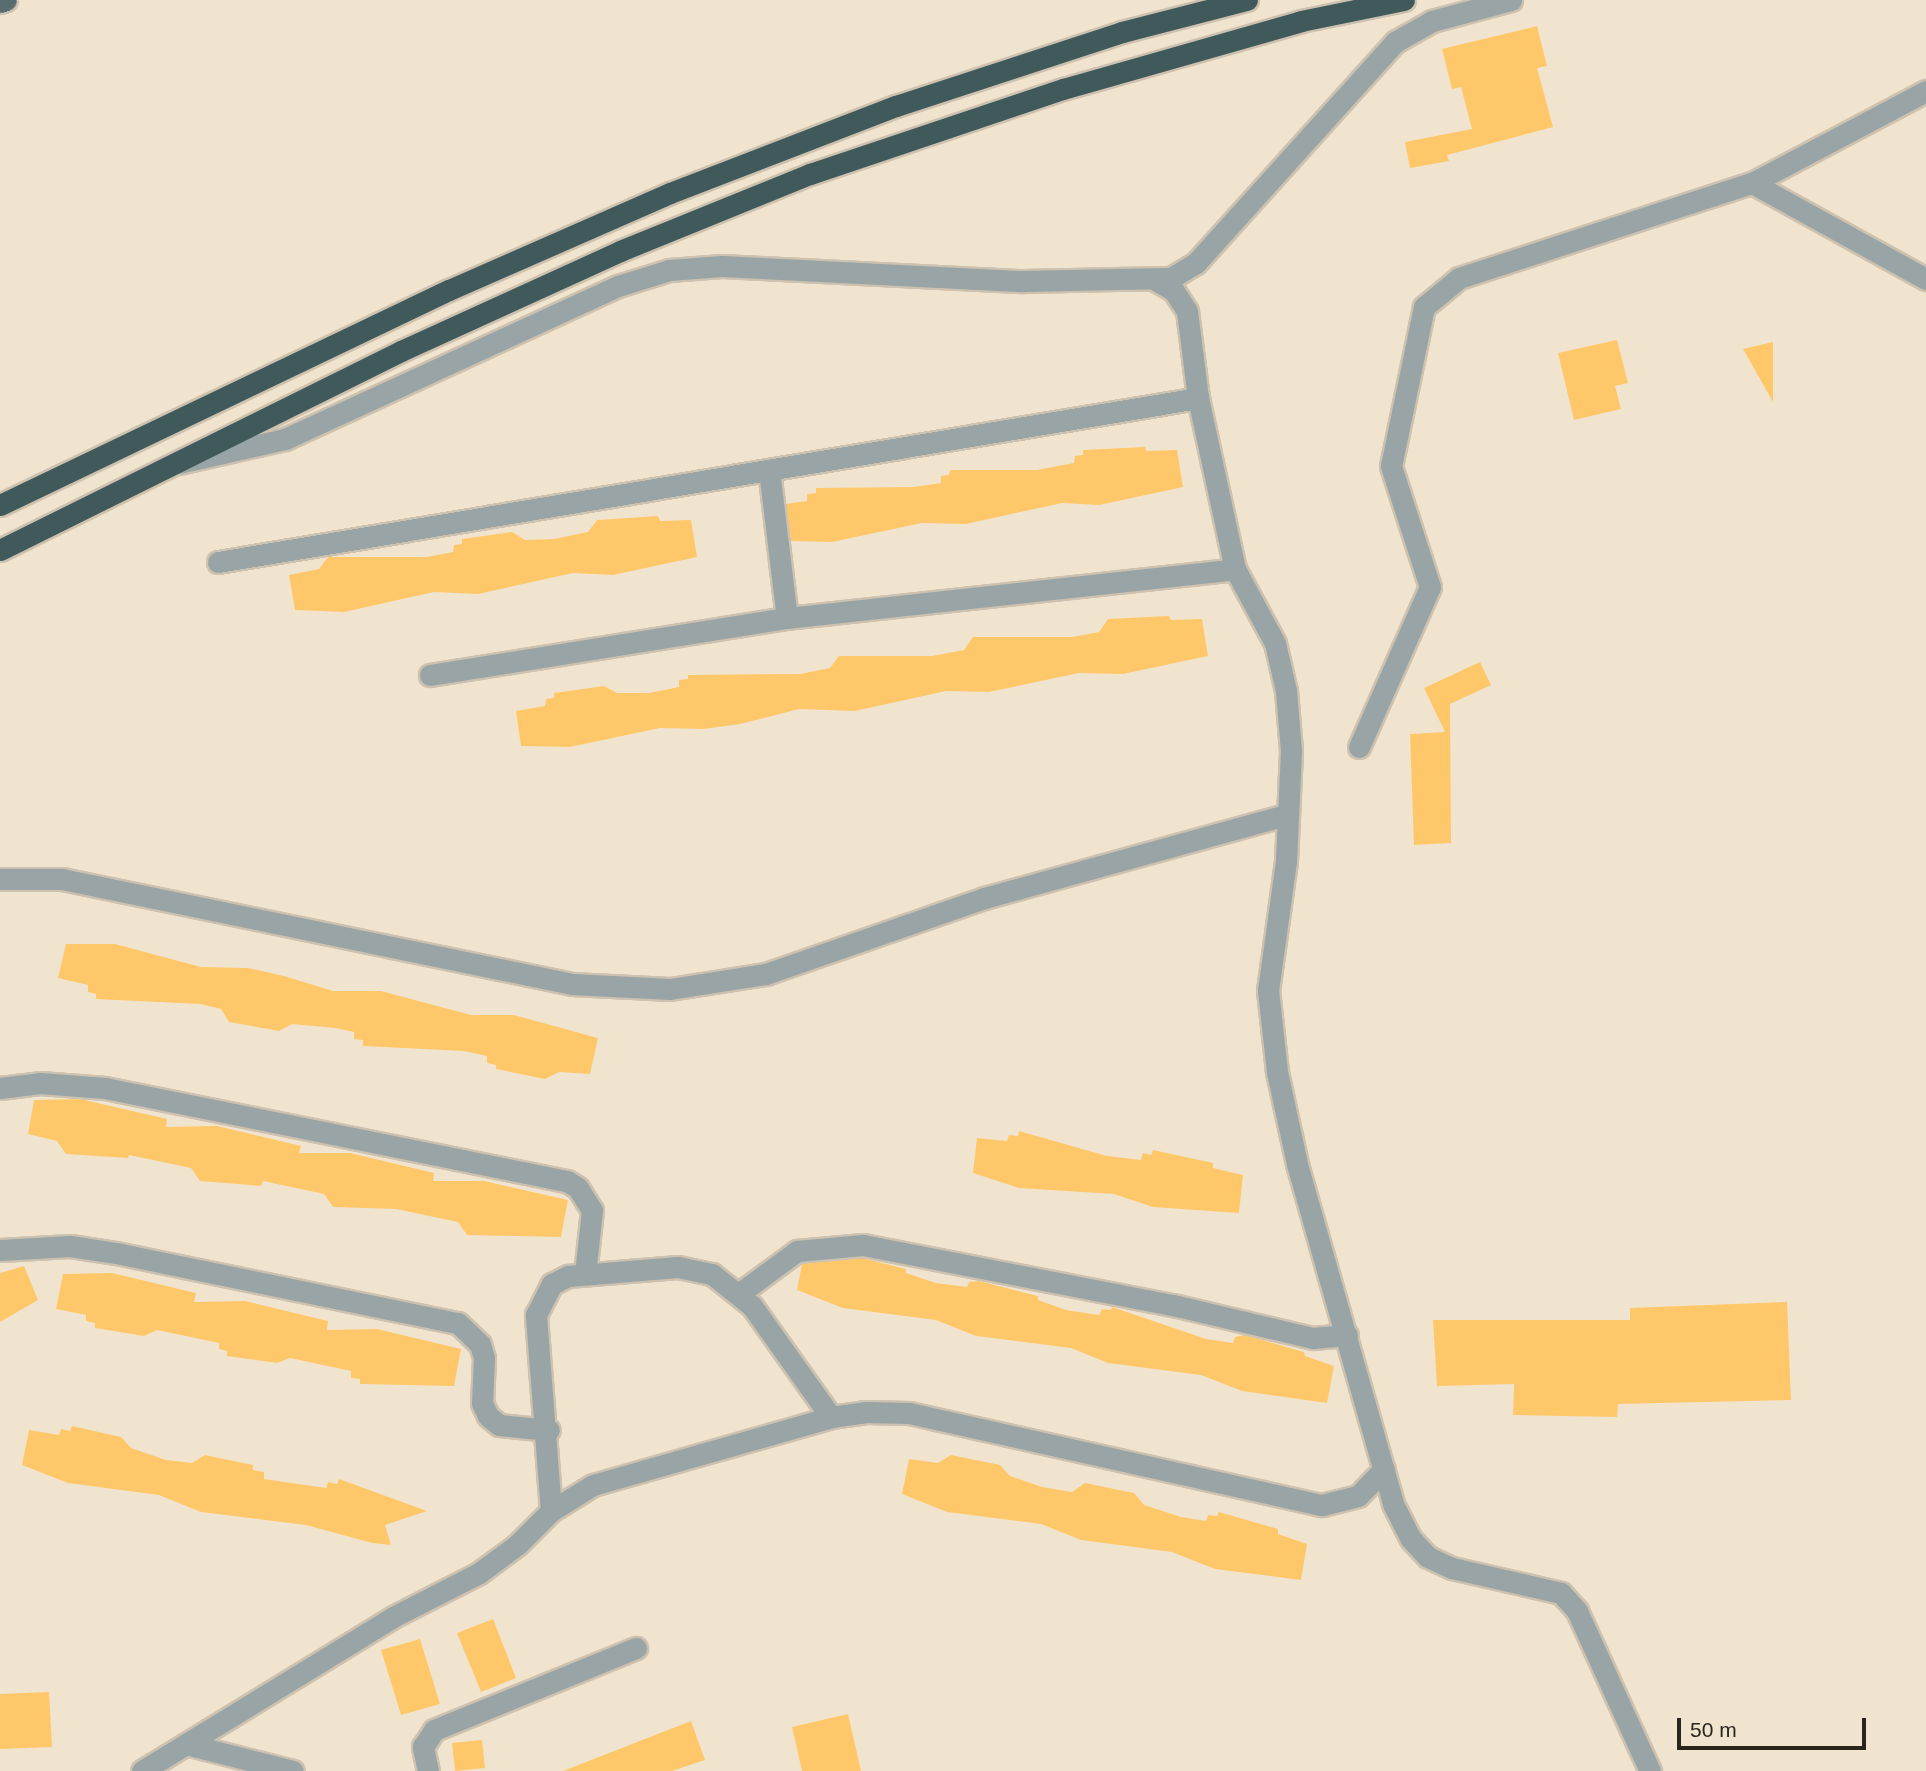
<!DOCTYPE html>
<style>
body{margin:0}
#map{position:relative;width:1926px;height:1771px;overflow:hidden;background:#f1e4cf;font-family:Helvetica,sans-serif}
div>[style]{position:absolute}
.building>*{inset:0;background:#fec86a}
.roads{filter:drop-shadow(2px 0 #cdc1af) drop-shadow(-2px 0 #cdc1af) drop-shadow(0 2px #cdc1af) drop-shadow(0 -2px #cdc1af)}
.minor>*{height:21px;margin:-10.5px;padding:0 10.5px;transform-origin:10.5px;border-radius:10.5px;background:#98a4a5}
.major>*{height:21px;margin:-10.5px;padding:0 10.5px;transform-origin:10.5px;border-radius:10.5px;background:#576d6f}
.highway>*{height:21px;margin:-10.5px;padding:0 10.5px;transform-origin:10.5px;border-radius:10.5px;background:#405a5c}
span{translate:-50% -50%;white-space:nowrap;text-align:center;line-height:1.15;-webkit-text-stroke:6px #f1e4cf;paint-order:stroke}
.scale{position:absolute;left:1677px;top:1718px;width:189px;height:32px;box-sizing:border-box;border:4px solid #29241d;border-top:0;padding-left:9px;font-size:21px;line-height:24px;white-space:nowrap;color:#29241d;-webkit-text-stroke:5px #f1e4cf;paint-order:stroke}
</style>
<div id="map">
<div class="building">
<div style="clip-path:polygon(1537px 26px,1547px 66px,1537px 68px,1553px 127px,1447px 155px,1449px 161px,1410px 168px,1405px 142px,1472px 129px,1461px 87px,1452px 89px,1442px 49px)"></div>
<div style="clip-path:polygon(1617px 340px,1628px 383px,1615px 386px,1621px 409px,1574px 420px,1558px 353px)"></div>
<div style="clip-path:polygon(1773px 342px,1773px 402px,1743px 349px)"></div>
<div style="clip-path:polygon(1145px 447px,1146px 451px,1177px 450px,1183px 487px,1099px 505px,1062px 503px,966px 524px,922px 523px,832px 542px,791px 541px,786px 504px,807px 501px,807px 494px,816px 493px,816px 488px,914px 487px,941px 483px,941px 476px,949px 475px,950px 470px,1037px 470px,1074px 463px,1075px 456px,1083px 455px,1083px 450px)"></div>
<div style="clip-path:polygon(658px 516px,660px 521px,691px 520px,697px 557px,613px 575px,573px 573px,478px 594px,434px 592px,344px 612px,295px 610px,289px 575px,319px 569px,328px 557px,427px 557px,453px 552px,454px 545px,462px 544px,462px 539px,512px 532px,525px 540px,554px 539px,588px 532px,597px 520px)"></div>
<div style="clip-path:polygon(1169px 616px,1171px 620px,1202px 619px,1208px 656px,1123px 674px,1079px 673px,989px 692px,946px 691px,855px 711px,799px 709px,740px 724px,704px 729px,660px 728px,570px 747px,521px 746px,516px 711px,545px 706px,546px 699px,554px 698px,554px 693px,604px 686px,617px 693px,649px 693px,679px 687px,679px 680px,688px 679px,688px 675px,800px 674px,830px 668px,839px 656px,932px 656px,964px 650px,973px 637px,1072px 637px,1099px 632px,1108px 619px)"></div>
<div style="clip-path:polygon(1480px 662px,1491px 685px,1450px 704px,1451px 843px,1414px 845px,1410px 734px,1445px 732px,1424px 688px)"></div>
<div style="clip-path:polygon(66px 944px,115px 944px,201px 967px,248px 968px,284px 976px,333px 991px,381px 991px,471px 1015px,514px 1015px,598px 1038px,590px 1074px,559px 1072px,545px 1079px,496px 1069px,496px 1065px,487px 1063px,487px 1056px,464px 1051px,363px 1046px,363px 1040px,354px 1039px,354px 1032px,335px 1028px,292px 1024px,279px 1031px,229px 1022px,221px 1009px,200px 1004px,96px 999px,96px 994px,88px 992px,88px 985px,58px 978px)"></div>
<div style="clip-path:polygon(80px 1099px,167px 1119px,166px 1127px,217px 1126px,301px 1146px,299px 1153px,350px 1153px,434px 1173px,433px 1181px,484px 1181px,568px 1200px,561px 1237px,467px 1235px,458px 1222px,396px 1209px,333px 1207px,324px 1194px,263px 1181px,261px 1186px,200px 1181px,191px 1168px,129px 1155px,128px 1158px,66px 1154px,57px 1141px,28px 1134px,34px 1100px)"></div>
<div style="clip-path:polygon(1019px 1131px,1107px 1156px,1141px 1160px,1143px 1153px,1151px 1155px,1153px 1150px,1213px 1163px,1213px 1168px,1243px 1175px,1239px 1213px,1153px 1207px,1114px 1194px,1019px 1188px,973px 1173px,977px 1138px,1007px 1141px,1009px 1135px,1018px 1136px)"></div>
<div style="clip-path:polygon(862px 1258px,906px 1269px,906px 1273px,936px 1283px,967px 1287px,969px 1282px,979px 1281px,1038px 1296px,1038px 1300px,1066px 1310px,1099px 1315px,1102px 1309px,1111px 1310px,1112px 1307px,1206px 1339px,1233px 1343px,1235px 1337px,1245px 1335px,1304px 1352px,1305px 1356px,1334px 1366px,1327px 1403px,1242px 1391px,1201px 1375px,1108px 1363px,1071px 1348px,976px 1336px,936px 1320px,843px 1308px,797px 1290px,802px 1264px)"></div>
<div style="clip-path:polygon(24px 1266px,38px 1300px,0 1322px,0 1273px)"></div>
<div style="clip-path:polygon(112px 1273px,196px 1293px,194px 1302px,245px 1301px,328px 1321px,327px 1330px,377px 1329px,461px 1349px,454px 1386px,360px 1384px,360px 1379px,351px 1378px,351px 1371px,290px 1358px,277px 1363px,227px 1356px,227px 1351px,219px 1349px,219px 1343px,157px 1330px,144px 1336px,95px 1328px,95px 1323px,86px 1321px,86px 1315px,56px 1309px,63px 1274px)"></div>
<div style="clip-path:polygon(1787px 1302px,1791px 1400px,1618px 1404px,1617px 1417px,1513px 1415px,1514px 1384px,1437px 1386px,1433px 1320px,1630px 1320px,1630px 1308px)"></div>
<div style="clip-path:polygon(72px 1426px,121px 1437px,131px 1448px,166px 1460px,192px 1463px,205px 1455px,253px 1465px,253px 1470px,264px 1472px,264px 1479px,326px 1488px,328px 1482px,337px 1484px,339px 1479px,427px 1511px,385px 1525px,391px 1545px,372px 1543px,306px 1525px,201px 1512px,159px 1495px,68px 1483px,22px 1465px,29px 1430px,59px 1435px,61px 1429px,70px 1431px)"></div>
<div style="clip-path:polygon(951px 1455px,1000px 1465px,1010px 1476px,1042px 1487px,1072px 1492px,1085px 1483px,1134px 1493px,1144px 1505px,1181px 1517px,1206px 1521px,1208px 1515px,1217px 1516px,1219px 1512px,1278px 1529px,1278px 1534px,1307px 1544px,1301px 1580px,1215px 1569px,1172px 1552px,1081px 1540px,1041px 1524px,947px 1512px,902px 1494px,909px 1459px,938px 1463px)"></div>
<div style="clip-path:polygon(493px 1619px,516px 1678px,481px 1692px,457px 1633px)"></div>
<div style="clip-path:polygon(420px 1639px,440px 1704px,401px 1715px,381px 1650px)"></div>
<div style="clip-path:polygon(49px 1692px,52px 1747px,0 1749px,0 1694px)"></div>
<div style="clip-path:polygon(848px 1714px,861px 1771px,802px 1771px,792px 1727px)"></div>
<div style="clip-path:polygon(691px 1721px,705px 1760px,672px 1771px,563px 1771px)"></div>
<div style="clip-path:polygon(482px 1740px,485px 1768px,455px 1771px,452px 1743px)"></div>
</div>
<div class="roads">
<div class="minor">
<div style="left:1752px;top:183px;width:199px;rotate:28.9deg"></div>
<div style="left:1157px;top:281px;width:20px;rotate:30deg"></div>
<div style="left:1174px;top:291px;width:24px;rotate:57deg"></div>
<div style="left:1187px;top:311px;width:88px;rotate:82.8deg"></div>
<div style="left:1198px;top:398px;width:175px;rotate:77.8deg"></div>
<div style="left:1235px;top:569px;width:84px;rotate:61.6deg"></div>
<div style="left:1275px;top:643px;width:49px;rotate:77.1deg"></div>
<div style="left:1286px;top:691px;width:60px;rotate:85.2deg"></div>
<div style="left:1291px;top:751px;width:110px;rotate:92.6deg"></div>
<div style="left:1286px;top:861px;width:130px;rotate:97.9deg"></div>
<div style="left:1268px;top:990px;width:82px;rotate:83.7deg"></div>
<div style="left:1277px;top:1072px;width:94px;rotate:77.7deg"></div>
<div style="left:1297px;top:1164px;width:353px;rotate:74.2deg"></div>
<div style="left:1393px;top:1504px;width:39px;rotate:63deg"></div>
<div style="left:1411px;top:1539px;width:25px;rotate:47deg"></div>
<div style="left:1428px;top:1557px;width:26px;rotate:25deg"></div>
<div style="left:1452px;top:1568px;width:112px;rotate:12.9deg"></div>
<div style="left:1561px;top:1593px;width:24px;rotate:48deg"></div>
<div style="left:1577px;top:1611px;width:176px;rotate:65.5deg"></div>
<div style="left:179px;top:463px;width:109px;rotate:-12.8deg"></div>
<div style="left:285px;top:439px;width:366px;rotate:-24.7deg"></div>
<div style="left:618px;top:286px;width:53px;rotate:-17.4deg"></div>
<div style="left:669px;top:270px;width:53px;rotate:-4.3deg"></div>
<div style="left:722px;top:266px;width:301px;rotate:2.9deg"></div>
<div style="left:1023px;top:281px;width:148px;rotate:-1.2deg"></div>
<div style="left:1171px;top:278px;width:29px;rotate:-31deg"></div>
<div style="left:1196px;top:263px;width:297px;rotate:-48deg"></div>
<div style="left:1395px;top:42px;width:43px;rotate:-29.6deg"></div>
<div style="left:1432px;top:21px;width:82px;rotate:-14.9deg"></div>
<div style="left:769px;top:470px;width:149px;rotate:83.1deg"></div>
<div style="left:218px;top:562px;width:994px;rotate:-9.5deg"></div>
<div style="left:430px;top:675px;width:362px;rotate:-9.1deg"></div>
<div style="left:787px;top:618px;width:451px;rotate:-6.2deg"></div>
<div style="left:1359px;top:747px;width:175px;rotate:-66.1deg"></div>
<div style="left:1430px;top:587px;width:127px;rotate:-107.9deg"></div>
<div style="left:1391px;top:466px;width:162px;rotate:-78.3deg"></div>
<div style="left:1424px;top:307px;width:45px;rotate:-39.6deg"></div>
<div style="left:1459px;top:278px;width:308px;rotate:-18deg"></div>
<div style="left:1752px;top:183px;width:197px;rotate:-27.9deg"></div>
<div style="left:0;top:879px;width:62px"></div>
<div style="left:62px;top:879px;width:521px;rotate:11.63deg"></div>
<div style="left:572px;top:984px;width:98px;rotate:2.9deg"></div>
<div style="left:670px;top:989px;width:97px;rotate:-8.9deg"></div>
<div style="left:766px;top:974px;width:231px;rotate:-19.2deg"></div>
<div style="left:984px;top:898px;width:315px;rotate:-15.4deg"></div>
<div style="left:0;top:1088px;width:40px;rotate:-7.1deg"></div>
<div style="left:40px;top:1083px;width:65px;rotate:4.4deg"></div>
<div style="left:105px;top:1088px;width:471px;rotate:11.4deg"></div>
<div style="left:567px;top:1181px;width:13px;rotate:32deg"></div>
<div style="left:578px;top:1188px;width:26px;rotate:58deg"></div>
<div style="left:592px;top:1210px;width:64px;rotate:96.2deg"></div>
<div style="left:0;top:1250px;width:70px;rotate:-3.3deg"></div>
<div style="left:70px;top:1246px;width:47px;rotate:8.7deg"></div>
<div style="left:116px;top:1253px;width:349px;rotate:11.6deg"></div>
<div style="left:458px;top:1323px;width:30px;rotate:44deg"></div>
<div style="left:480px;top:1344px;width:15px;rotate:74deg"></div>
<div style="left:484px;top:1358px;width:45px;rotate:92.5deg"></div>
<div style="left:482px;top:1403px;width:14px;rotate:65deg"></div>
<div style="left:488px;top:1416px;width:14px;rotate:39deg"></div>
<div style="left:499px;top:1425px;width:50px;rotate:5.7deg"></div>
<div style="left:740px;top:1293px;width:71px;rotate:-36.4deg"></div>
<div style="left:797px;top:1251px;width:66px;rotate:-5.2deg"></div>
<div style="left:863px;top:1245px;width:316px;rotate:11deg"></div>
<div style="left:1173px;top:1305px;width:144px;rotate:13.3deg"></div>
<div style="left:1313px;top:1338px;width:34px;rotate:-5deg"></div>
<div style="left:551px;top:1511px;width:197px;rotate:-94.4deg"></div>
<div style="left:536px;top:1315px;width:35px;rotate:-63deg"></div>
<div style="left:552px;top:1284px;width:18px;rotate:-27deg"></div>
<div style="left:568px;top:1276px;width:110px;rotate:-4.7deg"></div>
<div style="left:678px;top:1267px;width:35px;rotate:12deg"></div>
<div style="left:712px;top:1274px;width:51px;rotate:38.7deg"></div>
<div style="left:752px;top:1306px;width:136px;rotate:54.6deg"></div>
<div style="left:186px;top:1744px;width:110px;rotate:14.2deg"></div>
<div style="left:142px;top:1771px;width:294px;rotate:-31.5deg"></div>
<div style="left:393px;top:1617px;width:97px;rotate:-27.1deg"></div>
<div style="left:479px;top:1573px;width:47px;rotate:-36.4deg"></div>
<div style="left:517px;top:1545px;width:48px;rotate:-45deg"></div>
<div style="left:551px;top:1511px;width:49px;rotate:-31.8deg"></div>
<div style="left:593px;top:1485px;width:248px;rotate:-15.9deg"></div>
<div style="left:831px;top:1417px;width:34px;rotate:-8deg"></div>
<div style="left:865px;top:1412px;width:44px;rotate:1.3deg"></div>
<div style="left:909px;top:1413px;width:423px;rotate:12.6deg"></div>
<div style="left:1322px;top:1505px;width:37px;rotate:-14deg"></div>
<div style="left:1358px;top:1496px;width:37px;rotate:-46deg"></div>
<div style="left:428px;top:1771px;width:25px;rotate:-102deg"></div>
<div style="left:423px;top:1747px;width:20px;rotate:-57deg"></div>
<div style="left:434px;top:1730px;width:218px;rotate:-22.1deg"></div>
</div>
<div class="major">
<div style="left:0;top:2px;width:6px;rotate:-18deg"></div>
</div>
<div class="highway">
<div style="left:0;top:505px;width:498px;rotate:-25.6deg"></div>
<div style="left:449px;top:290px;width:241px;rotate:-23.7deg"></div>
<div style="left:670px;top:193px;width:242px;rotate:-21.1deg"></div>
<div style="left:896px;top:106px;width:238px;rotate:-18.1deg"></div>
<div style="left:1122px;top:32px;width:129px;rotate:-14.4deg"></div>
<div style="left:0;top:550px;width:448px;rotate:-26.4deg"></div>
<div style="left:401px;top:351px;width:241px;rotate:-24.5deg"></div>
<div style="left:620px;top:251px;width:205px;rotate:-22.1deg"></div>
<div style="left:810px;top:174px;width:267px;rotate:-18.6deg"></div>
<div style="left:1063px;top:89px;width:248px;rotate:-15.9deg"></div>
<div style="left:1301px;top:21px;width:105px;rotate:-11.5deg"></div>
</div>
</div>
<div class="scale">50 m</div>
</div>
